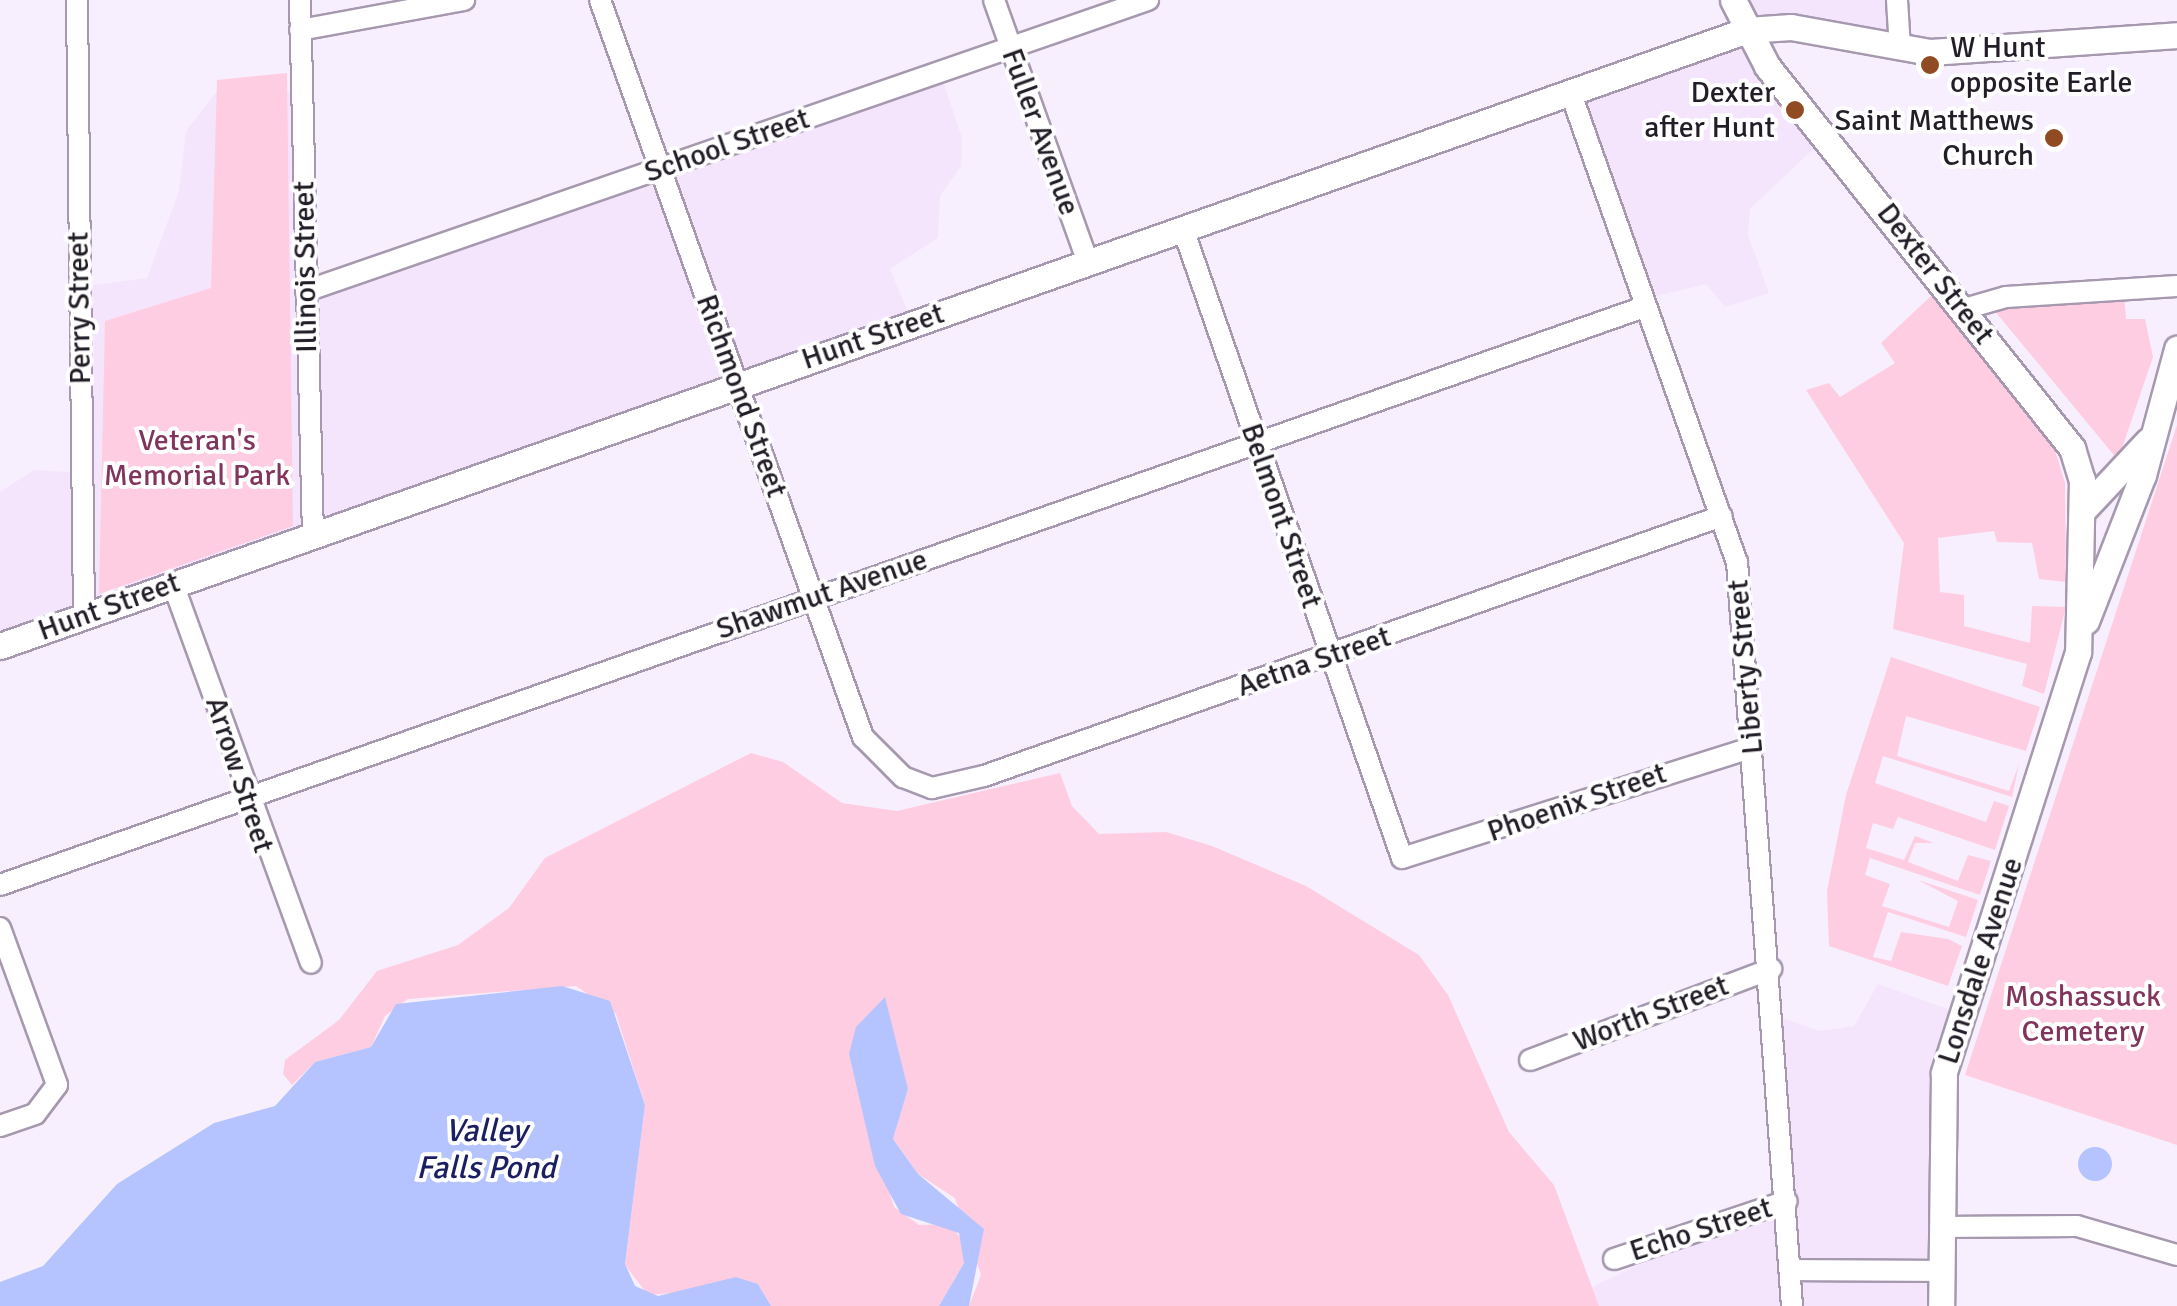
<!DOCTYPE html>
<style>
body{margin:0}
#map{position:relative;width:2177px;height:1306px;overflow:hidden;background:#f7effd;font-family:Signika,sans-serif}
div>[style]{position:absolute}
.built>*{inset:0;background:#f4e5fd}
.green>*{inset:0;background:#fecde2}
.water>*{inset:0;background:#b5c4fe}
.round{border-radius:50%}
.roads{filter:drop-shadow(2px 0 #a699af) drop-shadow(-2px 0 #a699af) drop-shadow(0 2px #a699af) drop-shadow(0 -2px #a699af)}
.minor>*{height:20px;margin:-10px;padding:0 10px;transform-origin:10px;border-radius:10px;background:#fff}
.major>*{height:25px;margin:-12.5px;padding:0 12.5px;transform-origin:12.5px;border-radius:12.5px;background:#fff}
.dots>*{width:28px;height:28px;translate:-50% -50%;box-sizing:border-box;border:5px solid #fff;border-radius:50%}
span{translate:-50% -50%;white-space:nowrap;text-align:center;line-height:1.15;-webkit-text-stroke:8px #fff;paint-order:stroke}
.poi-label{font-size:30px;color:#221d26}
.left{translate:0 -50%;text-align:left}
.right{translate:-100% -50%;text-align:right}
.street-label{font-size:30px;color:#221d26}
.park-label{font-size:30px;color:#81355c}
.water-label{font-size:32px;color:#1b1f61;font-style:italic}
</style>
<div id="map">
<div class="built">
<div style="clip-path:polygon(1739px 0,1906px 0,1908px 42px,1758px 32px,1827px 136px,1750px 209px,1748px 235px,1769px 293px,1725px 307px,1706px 284px,1652px 297px,1576px 86px,1751px 29px)"></div>
<div style="clip-path:polygon(940px 73px,962px 138px,961px 166px,940px 196px,938px 238px,890px 269px,911px 319px,0 640px,0 492px,34px 470px,82px 473px,86px 286px,147px 278px,179px 191px,186px 131px,218px 90px,302px 92px,313px 285px)"></div>
<div style="clip-path:polygon(1878px 984px,1962px 1014px,1950px 1061px,1947px 1306px,1599px 1306px,1592px 1287px,1645px 1262px,1648px 1246px,1783px 1195px,1775px 1015px,1819px 1031px,1854px 1026px)"></div>
</div>
<div class="green">
<div style="clip-path:polygon(287px 73px,293px 526px,99px 594px,105px 321px,211px 288px,217px 80px)"></div>
<div style="clip-path:polygon(2124px 293px,2126px 319px,2145px 319px,2153px 357px,2118px 460px,1989px 304px)"></div>
<div style="clip-path:polygon(1933px 294px,2054px 447px,2065px 483px,2066px 582px,2039px 579px,2032px 543px,1997px 542px,1994px 531px,1938px 538px,1940px 592px,1964px 595px,1964px 626px,2030px 643px,2032px 606px,2066px 607px,2044px 694px,2022px 686px,2027px 664px,1893px 629px,1904px 543px,1806px 390px,1829px 383px,1840px 397px,1895px 363px,1881px 343px)"></div>
<div style="clip-path:polygon(2177px 425px,2177px 1145px,1965px 1075px)"></div>
<div style="clip-path:polygon(1891px 657px,2040px 707px,2026px 751px,1906px 716px,1897px 756px,2009px 791px,2019px 764px,2012px 797px,1883px 756px,1875px 783px,1986px 822px,1994px 801px,2009px 806px,1995px 850px,1898px 817px,1893px 829px,1873px 823px,1866px 848px,1904px 860px,1915px 836px,1934px 843px,1915px 843px,1908px 862px,1958px 881px,1968px 855px,1991px 861px,1980px 895px,1870px 858px,1865px 875px,1890px 884px,1882px 906px,1949px 927px,1958px 901px,1918px 880px,1978px 900px,1966px 937px,1888px 912px,1873px 957px,1891px 961px,1901px 932px,1948px 939px,1962px 946px,1948px 986px,1829px 946px,1827px 891px,1846px 795px)"></div>
<div style="clip-path:polygon(751px 753px,783px 762px,842px 803px,897px 811px,1060px 773px,1072px 806px,1099px 834px,1166px 832px,1212px 846px,1306px 886px,1419px 955px,1448px 995px,1509px 1132px,1554px 1185px,1599px 1306px,969px 1306px,981px 1275px,955px 1198px,918px 1174px,893px 1139px,908px 1089px,849px 1054px,894px 1207px,919px 1225px,951px 1224px,962px 1241px,964px 1263px,939px 1306px,771px 1306px,758px 1284px,736px 1277px,709px 1290px,648px 1295px,625px 1265px,645px 1105px,616px 1014px,576px 986px,408px 999px,385px 1016px,371px 1047px,315px 1062px,292px 1085px,283px 1074px,285px 1060px,339px 1020px,377px 971px,458px 945px,509px 908px,545px 858px)"></div>
</div>
<div class="water">
<div style="clip-path:polygon(562px 986px,610px 1001px,645px 1105px,625px 1264px,635px 1286px,658px 1296px,736px 1277px,758px 1284px,771px 1306px,0 1306px,0 1282px,43px 1266px,117px 1184px,214px 1123px,275px 1106px,315px 1062px,371px 1047px,396px 1004px)"></div>
<div style="clip-path:polygon(885px 997px,908px 1089px,893px 1139px,918px 1174px,984px 1229px,969px 1306px,939px 1306px,964px 1263px,959px 1233px,901px 1214px,875px 1166px,849px 1054px,856px 1027px)"></div>
<div class="round" style="left:2078px;top:1147px;width:34px;height:34px"></div>
</div>
<div class="roads">
<div class="minor">
<div style="left:77px;top:0;width:616px;rotate:89.35deg"></div>
<div style="left:300px;top:0;width:534px;rotate:88.61deg"></div>
<div style="left:600px;top:0;width:783px;rotate:70.36deg"></div>
<div style="left:863px;top:737px;width:57px;rotate:45deg"></div>
<div style="left:903px;top:777px;width:31px;rotate:21deg"></div>
<div style="left:932px;top:788px;width:53px;rotate:-13deg"></div>
<div style="left:984px;top:776px;width:782px;rotate:-19.41deg"></div>
<div style="left:994px;top:0;width:279px;rotate:70.3deg"></div>
<div style="left:1897px;top:0;width:49px;rotate:86.5deg"></div>
<div style="left:300px;top:30px;width:167px;rotate:-10.4deg"></div>
<div style="left:1570px;top:91px;width:500px;rotate:70.5deg"></div>
<div style="left:1737px;top:562px;width:746px;rotate:85.77deg"></div>
<div style="left:1183px;top:229px;width:666px;rotate:70.8deg"></div>
<div style="left:1402px;top:858px;width:368px;rotate:-17.5deg"></div>
<div style="left:306px;top:291px;width:891px;rotate:-19.07deg"></div>
<div style="left:1964px;top:309px;width:44px;rotate:-15.9deg"></div>
<div style="left:2006px;top:297px;width:171px;rotate:-3.7deg"></div>
<div style="left:173px;top:584px;width:403px;rotate:70deg"></div>
<div style="left:0;top:885px;width:1743px;rotate:-19.37deg"></div>
<div style="left:0;top:928px;width:167px;rotate:70deg"></div>
<div style="left:57px;top:1085px;width:36px;rotate:127deg"></div>
<div style="left:35px;top:1114px;width:37px;rotate:161deg"></div>
<div style="left:1530px;top:1060px;width:258px;rotate:-20.7deg"></div>
<div style="left:1941px;top:1227px;width:136px;rotate:-0.4deg"></div>
<div style="left:2077px;top:1226px;width:104px;rotate:16.2deg"></div>
<div style="left:1614px;top:1259px;width:182px;rotate:-18.5deg"></div>
<div style="left:1791px;top:1270px;width:149px;rotate:0.4deg"></div>
</div>
<div class="major">
<div style="left:1733px;top:0;width:74px;rotate:62.7deg"></div>
<div style="left:1767px;top:66px;width:489px;rotate:51.4deg"></div>
<div style="left:2072px;top:448px;width:34px;rotate:73deg"></div>
<div style="left:2082px;top:480px;width:172px;rotate:91.3deg"></div>
<div style="left:2078px;top:652px;width:442px;rotate:107.7deg"></div>
<div style="left:1944px;top:1073px;width:233px;rotate:90.7deg"></div>
<div style="left:2086px;top:507px;width:91px;rotate:-46.8deg"></div>
<div style="left:2086px;top:621px;width:157px;rotate:-68.7deg"></div>
<div style="left:2143px;top:475px;width:131px;rotate:-74.9deg"></div>
<div style="left:0;top:646px;width:1852px;rotate:-19.42deg"></div>
<div style="left:1747px;top:30px;width:44px;rotate:-3.9deg"></div>
<div style="left:1791px;top:27px;width:141px;rotate:10.2deg"></div>
<div style="left:1930px;top:52px;width:248px;rotate:-3.9deg"></div>
</div>
</div>
<div class="dots">
<div style="left:1930px;top:65px;background:#914b23"></div>
<div style="left:1795px;top:110px;background:#914b23"></div>
<div style="left:2054px;top:138px;background:#914b23"></div>
</div>
<div class="poi-label">
<span class="left" style="left:1950px;top:65px">W Hunt<br>opposite Earle</span>
<span class="right" style="left:1775px;top:110px">Dexter<br>after Hunt</span>
<span class="right" style="left:2034px;top:138px">Saint Matthews<br>Church</span>
</div>
<div class="street-label">
<span style="left:1040px;top:132px;rotate:70deg">Fuller Avenue</span>
<span style="left:727px;top:146px;rotate:-19deg">School Street</span>
<span style="left:306px;top:267px;rotate:-91deg">Illinois Street</span>
<span style="left:1935px;top:274px;rotate:52deg">Dexter Street</span>
<span style="left:80px;top:308px;rotate:-91deg">Perry Street</span>
<span style="left:873px;top:337px;rotate:-19deg">Hunt Street</span>
<span style="left:741px;top:396px;rotate:70deg">Richmond Street</span>
<span style="left:1281px;top:516px;rotate:71deg">Belmont Street</span>
<span style="left:822px;top:595px;rotate:-19deg">Shawmut Avenue</span>
<span style="left:109px;top:607px;rotate:-20deg">Hunt Street</span>
<span style="left:1314px;top:662px;rotate:-19deg">Aetna Street</span>
<span style="left:1746px;top:667px;rotate:-95deg">Liberty Street</span>
<span style="left:239px;top:775px;rotate:72deg">Arrow Street</span>
<span style="left:1577px;top:803px;rotate:-19deg">Phoenix Street</span>
<span style="left:1981px;top:961px;rotate:-72deg">Lonsdale Avenue</span>
<span style="left:1651px;top:1014px;rotate:-21deg">Worth Street</span>
<span style="left:1701px;top:1230px;rotate:-18deg">Echo Street</span>
</div>
<div class="park-label">
<span style="left:197px;top:458px">Veteran's<br>Memorial Park</span>
<span style="left:2083px;top:1014px">Moshassuck<br>Cemetery</span>
</div>
<div class="water-label">
<span style="left:486px;top:1150px">Valley<br>Falls Pond</span>
</div>
</div>
